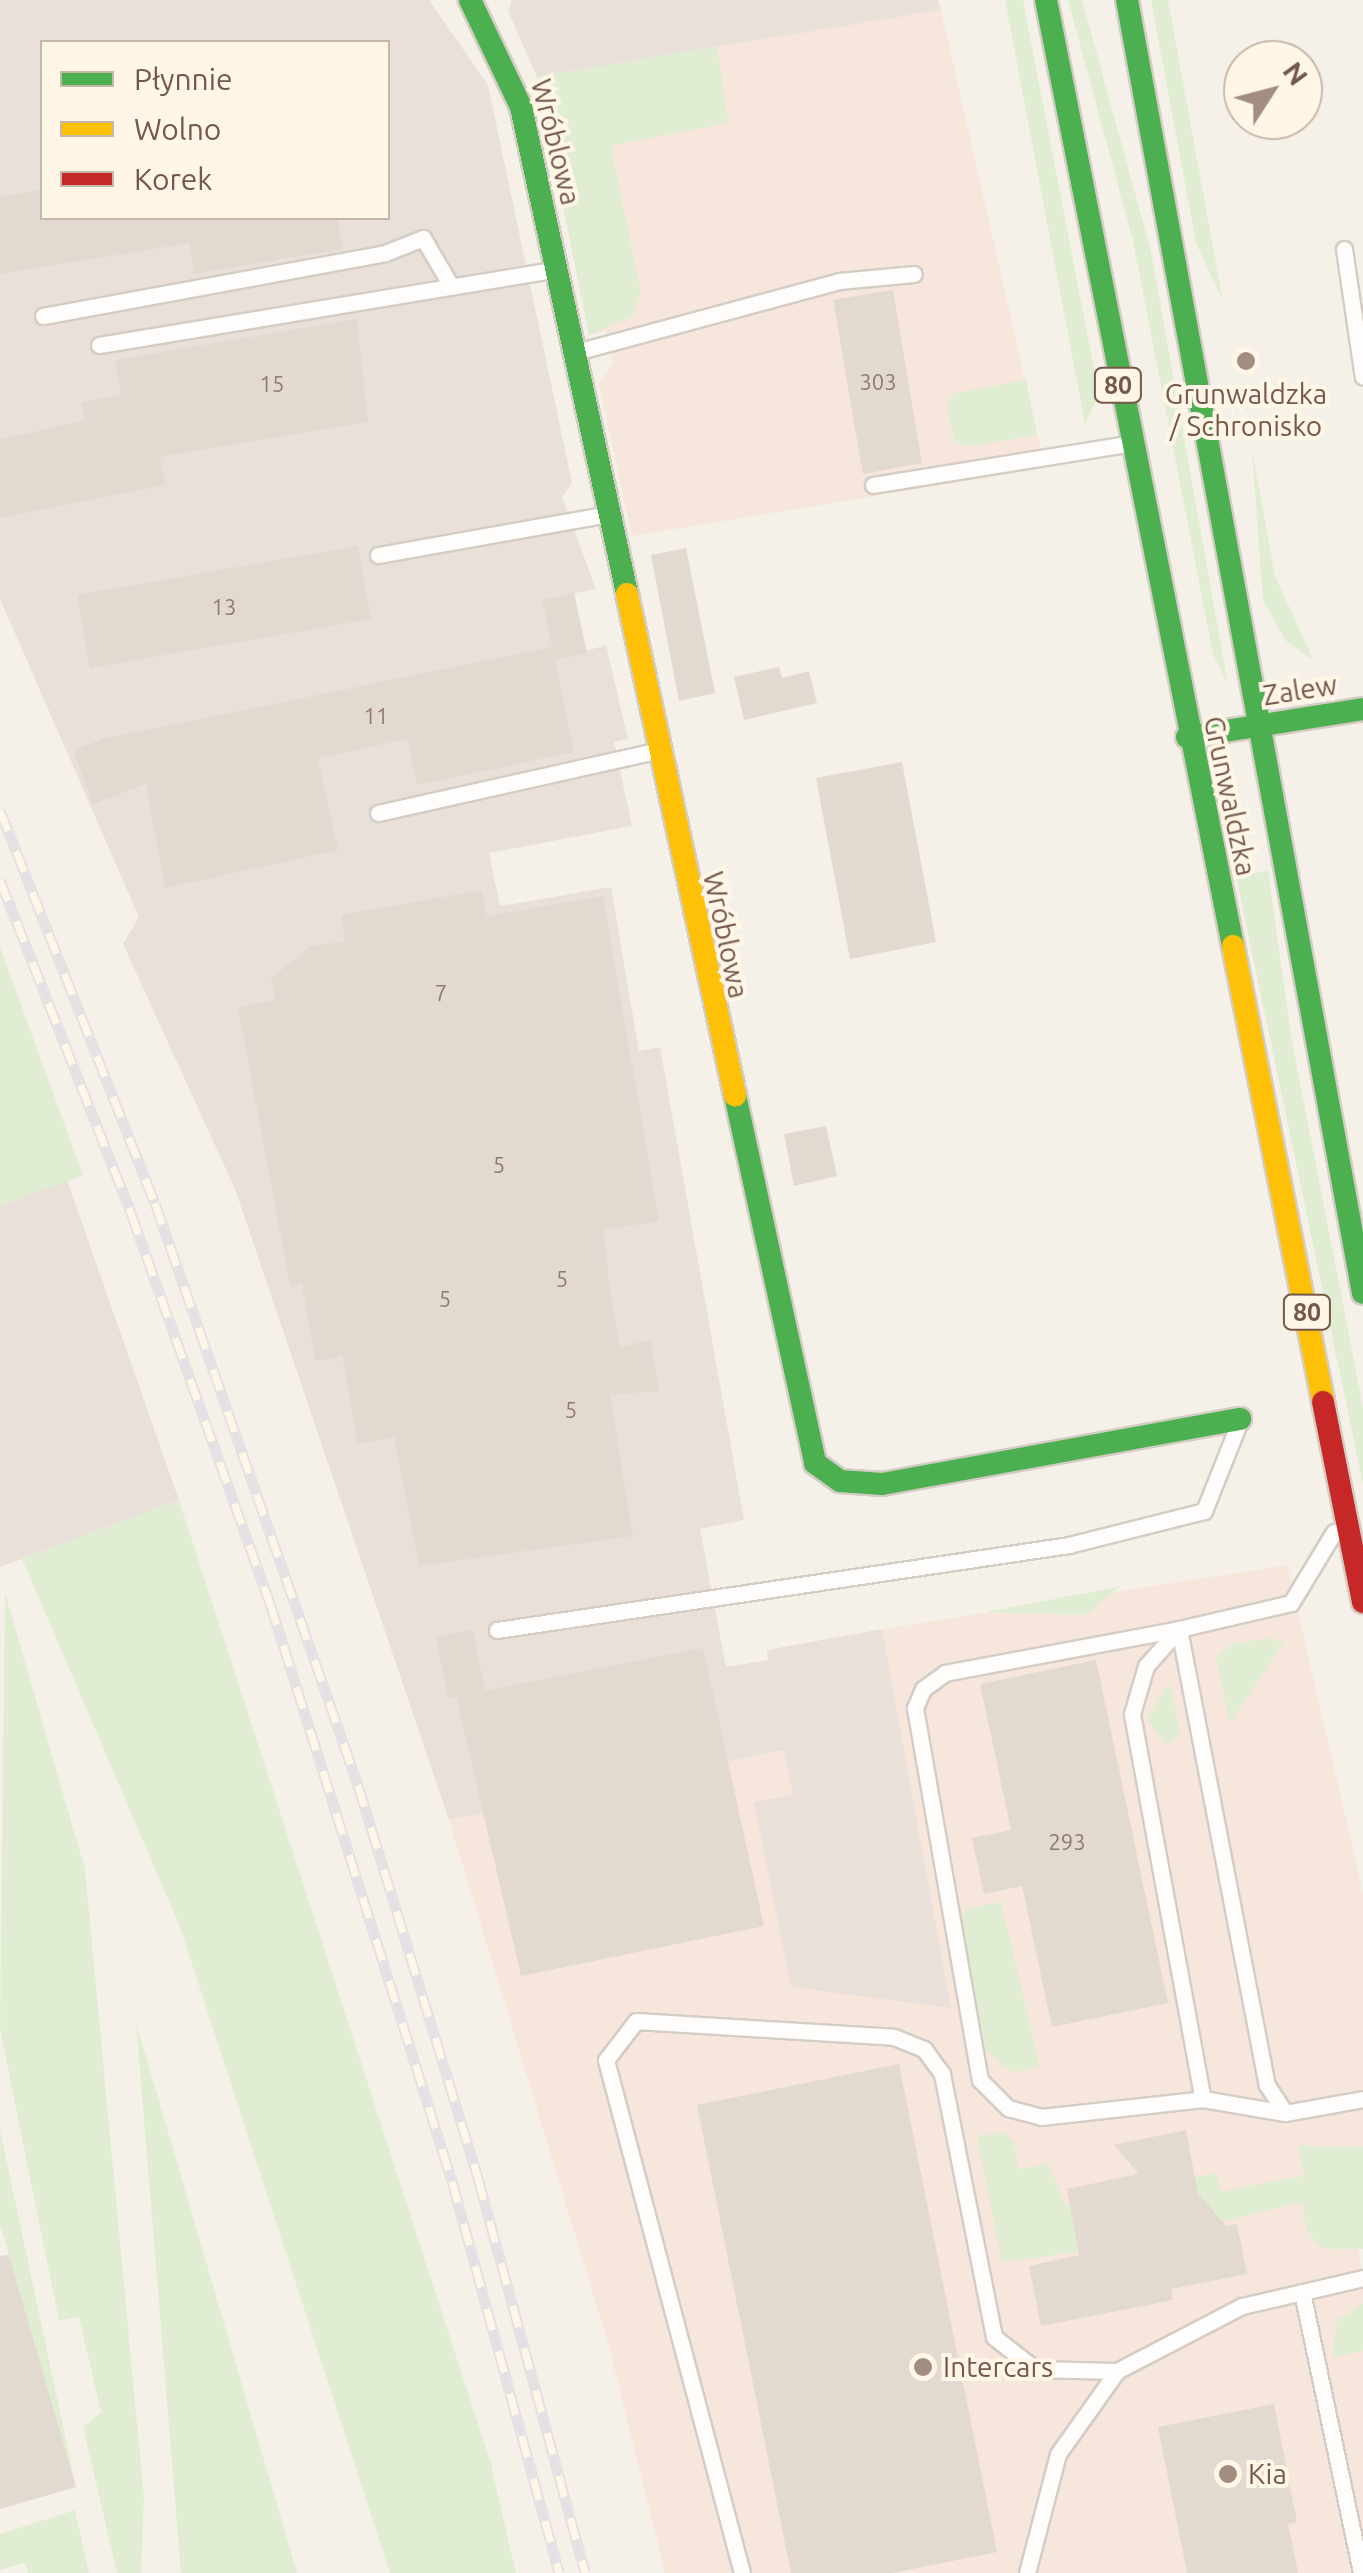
<!DOCTYPE html>
<meta charset="utf-8">
<style>
body{margin:0}
#map{position:relative;width:1363px;height:2573px;overflow:hidden;background:#f6f1e8;font-family:Ubuntu,sans-serif}
div>[style]{position:absolute}
.commercial>*{inset:0;background:#f7e6db}
.industrial>*{inset:0;background:#e9e1d9}
.green>*{inset:0;background:#e1edd2}
.building>*{inset:0;background:#e2d9d0}
.roads{filter:drop-shadow(2px 0 #d4cdc5) drop-shadow(-2px 0 #d4cdc5) drop-shadow(0 2px #d4cdc5) drop-shadow(0 -2px #d4cdc5)}
.lane>*{height:15px;margin:-7.5px;padding:0 7.5px;transform-origin:7.5px;border-radius:7.5px;background:#fefdfc}
.fast>*{height:22px;margin:-11px;padding:0 11px;transform-origin:11px;border-radius:11px;background:#4caf50}
.slow>*{height:22px;margin:-11px;padding:0 11px;transform-origin:11px;border-radius:11px;background:#ffc107}
.jam>*{height:22px;margin:-11px;padding:0 11px;transform-origin:11px;border-radius:11px;background:#c62828}
.rail>*{height:11px;margin-top:-5.5px;transform-origin:0;background:repeating-linear-gradient(90deg,#fff6e8 0 22px,#e4e1e4 0 44px);box-sizing:border-box;border-block:2px solid #e4e1e4}
.dots>*{width:28px;height:28px;translate:-50% -50%;box-sizing:border-box;border:5px solid #fff6e8;border-radius:50%}
span{translate:-50% -50%;white-space:nowrap;text-align:center;line-height:1.15;-webkit-text-stroke:8px #fff6e8;paint-order:stroke}
.number-label{font-size:22px;color:#917a6c}
.number-label span{-webkit-text-stroke-width:0}
.shield-label span{padding:2px 8px;background:#fff6e8;border:2px solid;border-radius:8px;-webkit-text-stroke-width:0}
.shield-label{font-size:25px;color:#745848;font-weight:700}
.street-label{font-size:28px;color:#745848}
.poi-label{font-size:28px;color:#745848}
.left{translate:0 -50%;text-align:left}
.legend{position:absolute;left:40px;top:40px;width:350px;height:180px;box-sizing:border-box;background:#fff6e8;border:2px solid #c7b7a8;margin:0;padding:12px 18px;list-style:none;font-size:30px;color:#745848}
.legend li{display:flex;align-items:center;gap:20px;height:50px}
.legend b{width:50px;border:2px solid #c7b7a8}
.north{position:absolute;left:1223px;top:40px;width:100px;height:100px;box-sizing:border-box;background:#fff6e8;border:2px solid #c7b7a8;border-radius:50%;rotate:54deg;font-size:28px;font-weight:700;line-height:40px;text-align:center;color:#745848}
.north::after{content:'';display:block;margin:auto;width:35px;height:45px;background:#a28e80;clip-path:polygon(50% 0,100% 100%,50% 72%,0 100%)}
</style>
<div id="map">
<div class="commercial">
<div style="clip-path:polygon(941px 10px,1045px 468px,632px 536px,599px 384px,614px 363px,605px 331px,589px 335px,537px 77px)"></div>
<div style="clip-path:polygon(1287px 1565px,1363px 1892px,1363px 2176px,1345px 2181px,1363px 2274px,1363px 2573px,665px 2573px,609px 2346px,449px 1820px,785px 1750px,793px 1796px,754px 1803px,951px 2007px,882px 1629px)"></div>
</div>
<div class="industrial">
<div style="clip-path:polygon(evenodd,0 0,429px 0,488px 85px,572px 483px,562px 497px,596px 589px,542px 600px,555px 660px,606px 645px,628px 739px,614px 742px,632px 826px,489px 853px,500px 906px,611px 887px,639px 1051px,660px 1047px,744px 1520px,700px 1529px,726px 1667px,768px 1660px,767px 1650px,882px 1629px,951px 2008px,791px 1987px,754px 1802px,793px 1795px,784px 1750px,449px 1820px,235px 1189px,123px 944px,139px 917px,0 599px,0 0,42px 42px,388px 42px,388px 218px,42px 218px,42px 42px)"></div>
<div style="clip-path:polygon(512px 0,938px 0,941px 10px,537px 77px,508px 11px)"></div>
<div style="clip-path:polygon(67px 1180px,179px 1500px,0 1567px,0 1206px)"></div>
</div>
<div class="green">
<div style="clip-path:polygon(1005px 0,1023px 0,1099px 395px,1085px 424px)"></div>
<div style="clip-path:polygon(1068px 0,1082px 0,1151px 251px,1228px 685px,1213px 654px,1133px 241px)"></div>
<div style="clip-path:polygon(1151px 0,1168px 0,1223px 302px,1196px 243px)"></div>
<div style="clip-path:polygon(717px 46px,728px 123px,611px 146px,641px 294px,633px 316px,589px 335px,537px 77px)"></div>
<div style="clip-path:polygon(1026px 380px,1037px 435px,966px 447px,954px 440px,947px 402px,955px 393px)"></div>
<div style="clip-path:polygon(1252px 450px,1275px 576px,1314px 661px,1286px 641px,1263px 601px)"></div>
<div style="clip-path:polygon(1268px 871px,1292px 1041px,1363px 1407px,1363px 1484px,1236px 876px)"></div>
<div style="clip-path:polygon(0 947px,83px 1175px,0 1206px)"></div>
<div style="clip-path:polygon(179px 1500px,490px 2461px,516px 2573px,390px 2573px,180px 1927px,22px 1559px)"></div>
<div style="clip-path:polygon(1118px 1587px,1086px 1615px,986px 1612px)"></div>
<div style="clip-path:polygon(5px 1593px,85px 1869px,144px 2498px,141px 2573px,117px 2573px,83px 2427px,101px 2412px,79px 2317px,59px 2321px,0 2029px)"></div>
<div style="clip-path:polygon(1268px 1638px,1284px 1643px,1230px 1724px,1216px 1657px,1232px 1644px)"></div>
<div style="clip-path:polygon(1169px 1682px,1181px 1734px,1166px 1746px,1147px 1719px)"></div>
<div style="clip-path:polygon(1001px 1902px,1040px 2067px,1014px 2073px,986px 2051px,961px 1919px,967px 1908px)"></div>
<div style="clip-path:polygon(136px 2022px,297px 2573px,181px 2573px)"></div>
<div style="clip-path:polygon(0 2130px,76px 2487px,0 2224px)"></div>
<div style="clip-path:polygon(1001px 2132px,1014px 2142px,1018px 2169px,1049px 2164px,1065px 2205px,1103px 2197px,1101px 2182px,1138px 2173px,1149px 2186px,1216px 2173px,1220px 2191px,1304px 2176px,1298px 2146px,1363px 2146px,1363px 2249px,1322px 2249px,1307px 2231px,1302px 2202px,1112px 2248px,1002px 2262px,977px 2137px)"></div>
<div style="clip-path:polygon(1363px 2303px,1363px 2351px,1332px 2357px,1337px 2321px)"></div>
<div style="clip-path:polygon(75px 2510px,89px 2573px,28px 2573px,25px 2563px,0 2570px,0 2534px)"></div>
</div>
<div class="building">
<div style="clip-path:polygon(42px 190px,42px 218px,337px 218px,343px 249px,194px 274px,190px 243px,0 274px,0 197px)"></div>
<div style="clip-path:polygon(893px 290px,922px 463px,863px 474px,833px 300px)"></div>
<div style="clip-path:polygon(357px 319px,368px 422px,160px 457px,165px 485px,0 518px,0 439px,85px 421px,81px 402px,121px 395px,115px 360px)"></div>
<div style="clip-path:polygon(358px 546px,371px 619px,90px 668px,77px 595px)"></div>
<div style="clip-path:polygon(686px 548px,715px 693px,679px 701px,651px 555px)"></div>
<div style="clip-path:polygon(574px 593px,587px 653px,555px 660px,574px 752px,417px 785px,407px 739px,318px 758px,338px 850px,165px 888px,146px 784px,93px 804px,73px 751px,102px 739px,552px 647px,542px 600px)"></div>
<div style="clip-path:polygon(779px 667px,782px 678px,809px 671px,817px 703px,744px 720px,734px 677px)"></div>
<div style="clip-path:polygon(902px 762px,936px 942px,850px 959px,816px 778px)"></div>
<div style="clip-path:polygon(482px 890px,487px 916px,603px 896px,659px 1221px,604px 1230px,609px 1284px,620px 1347px,650px 1340px,659px 1391px,610px 1395px,633px 1536px,419px 1566px,394px 1437px,358px 1444px,342px 1356px,315px 1361px,302px 1284px,290px 1286px,238px 1007px,275px 1000px,271px 978px,310px 947px,345px 941px,341px 915px)"></div>
<div style="clip-path:polygon(826px 1126px,837px 1176px,794px 1186px,784px 1134px)"></div>
<div style="clip-path:polygon(473px 1630px,485px 1690px,448px 1698px,436px 1637px)"></div>
<div style="clip-path:polygon(703px 1648px,764px 1926px,521px 1976px,456px 1696px)"></div>
<div style="clip-path:polygon(1096px 1660px,1168px 2003px,1052px 2027px,1022px 1886px,984px 1894px,972px 1838px,1011px 1830px,980px 1684px)"></div>
<div style="clip-path:polygon(899px 2064px,997px 2552px,893px 2573px,791px 2573px,697px 2105px)"></div>
<div style="clip-path:polygon(1186px 2130px,1198px 2193px,1226px 2226px,1237px 2224px,1247px 2274px,1171px 2289px,1173px 2300px,1041px 2326px,1029px 2266px,1079px 2255px,1067px 2189px,1139px 2174px,1114px 2145px)"></div>
<div style="clip-path:polygon(9px 2255px,76px 2487px,0 2509px,0 2256px)"></div>
<div style="clip-path:polygon(1274px 2404px,1297px 2522px,1288px 2524px,1298px 2573px,1187px 2573px,1158px 2427px)"></div>
</div>
<div class="roads">
<div class="lane">
<div style="left:1344px;top:249px;width:129px;rotate:81.6deg"></div>
<div style="left:43px;top:316px;width:348px;rotate:-10.4deg"></div>
<div style="left:385px;top:253px;width:41px;rotate:-21.5deg"></div>
<div style="left:423px;top:238px;width:53px;rotate:59.6deg"></div>
<div style="left:99px;top:345px;width:459px;rotate:-9.4deg"></div>
<div style="left:576px;top:352px;width:272px;rotate:-15.1deg"></div>
<div style="left:839px;top:281px;width:75px;rotate:-5.3deg"></div>
<div style="left:873px;top:485px;width:255px;rotate:-9.2deg"></div>
<div style="left:378px;top:555px;width:229px;rotate:-10.1deg"></div>
<div style="left:378px;top:813px;width:284px;rotate:-12.6deg"></div>
<div style="left:1334px;top:1532px;width:83px;rotate:121.2deg"></div>
<div style="left:1291px;top:1603px;width:115px;rotate:166.9deg"></div>
<div style="left:1179px;top:1629px;width:464px;rotate:79.1deg"></div>
<div style="left:1267px;top:2085px;width:33px;rotate:57deg"></div>
<div style="left:1285px;top:2113px;width:79px;rotate:-10.2deg"></div>
<div style="left:1179px;top:1629px;width:238px;rotate:169.4deg"></div>
<div style="left:945px;top:1673px;width:27px;rotate:144deg"></div>
<div style="left:923px;top:1689px;width:21px;rotate:113deg"></div>
<div style="left:915px;top:1708px;width:378px;rotate:80.1deg"></div>
<div style="left:980px;top:2080px;width:40px;rotate:45deg"></div>
<div style="left:1008px;top:2108px;width:34px;rotate:15deg"></div>
<div style="left:1041px;top:2117px;width:163px;rotate:-6.3deg"></div>
<div style="left:1203px;top:2099px;width:83px;rotate:9.7deg"></div>
<div style="left:1179px;top:1629px;width:50px;rotate:131.7deg"></div>
<div style="left:1146px;top:1666px;width:50px;rotate:106.3deg"></div>
<div style="left:1132px;top:1714px;width:391px;rotate:79.6deg"></div>
<div style="left:497px;top:1630px;width:578px;rotate:-8.45deg"></div>
<div style="left:1069px;top:1545px;width:139px;rotate:-14.1deg"></div>
<div style="left:1204px;top:1511px;width:95px;rotate:-68.3deg"></div>
<div style="left:1302px;top:2292px;width:287px;rotate:78.1deg"></div>
<div style="left:742px;top:2573px;width:531px;rotate:-104.85deg"></div>
<div style="left:606px;top:2060px;width:49px;rotate:-52.4deg"></div>
<div style="left:636px;top:2021px;width:258px;rotate:3.5deg"></div>
<div style="left:894px;top:2037px;width:32px;rotate:22deg"></div>
<div style="left:924px;top:2049px;width:31px;rotate:54deg"></div>
<div style="left:942px;top:2074px;width:268px;rotate:78.8deg"></div>
<div style="left:994px;top:2337px;width:52px;rotate:38deg"></div>
<div style="left:1035px;top:2369px;width:82px;rotate:1.4deg"></div>
<div style="left:1027px;top:2573px;width:123px;rotate:-75.4deg"></div>
<div style="left:1058px;top:2454px;width:102px;rotate:-54.6deg"></div>
<div style="left:1117px;top:2371px;width:141px;rotate:-27.5deg"></div>
<div style="left:1242px;top:2306px;width:124px;rotate:-13deg"></div>
</div>
<div class="fast">
<div style="left:470px;top:0;width:119px;rotate:64.5deg"></div>
<div style="left:521px;top:107px;width:498px;rotate:77.7deg"></div>
<div style="left:1046px;top:0;width:964px;rotate:78.82deg"></div>
<div style="left:1127px;top:0;width:1314px;rotate:79.66deg"></div>
<div style="left:1187px;top:737px;width:178px;rotate:-9deg"></div>
<div style="left:735px;top:1095px;width:377px;rotate:77.7deg"></div>
<div style="left:815px;top:1463px;width:31px;rotate:36deg"></div>
<div style="left:840px;top:1481px;width:42px;rotate:4.1deg"></div>
<div style="left:882px;top:1484px;width:364px;rotate:-10.3deg"></div>
</div>
<div class="slow">
<div style="left:627px;top:594px;width:513px;rotate:77.83deg"></div>
<div style="left:1233px;top:946px;width:465px;rotate:78.8deg"></div>
</div>
<div class="jam">
<div style="left:1323px;top:1402px;width:204px;rotate:78.7deg"></div>
</div>
</div>
<div class="rail">
<div style="left:0;top:810px;width:422px;rotate:68.5deg"></div>
<div style="left:155px;top:1203px;width:616px;rotate:70.77deg"></div>
<div style="left:358px;top:1785px;width:411px;rotate:73deg"></div>
<div style="left:478px;top:2178px;width:409px;rotate:74.8deg"></div>
<div style="left:0;top:880px;width:358px;rotate:68.5deg"></div>
<div style="left:131px;top:1213px;width:414px;rotate:70.4deg"></div>
<div style="left:270px;top:1603px;width:606px;rotate:72.52deg"></div>
<div style="left:452px;top:2181px;width:406px;rotate:74.7deg"></div>
</div>
<div class="dots">
<div style="left:1246px;top:361px;background:#a28e80"></div>
<div style="left:923px;top:2367px;background:#a28e80"></div>
<div style="left:1228px;top:2474px;background:#a28e80"></div>
</div>
<div class="number-label">
<span style="left:878px;top:382px">303</span>
<span style="left:272px;top:384px">15</span>
<span style="left:224px;top:607px">13</span>
<span style="left:376px;top:716px">11</span>
<span style="left:441px;top:993px">7</span>
<span style="left:499px;top:1165px">5</span>
<span style="left:562px;top:1279px">5</span>
<span style="left:445px;top:1299px">5</span>
<span style="left:571px;top:1410px">5</span>
<span style="left:1067px;top:1842px">293</span>
</div>
<div class="shield-label">
<span style="left:1118px;top:385px">80</span>
<span style="left:1307px;top:1312px">80</span>
</div>
<div class="street-label">
<span style="left:556px;top:142px;rotate:76deg">Wróblowa</span>
<span style="left:1300px;top:690px;rotate:-9deg">Zalew</span>
<span style="left:1230px;top:796px;rotate:78deg">Grunwaldzka</span>
<span style="left:726px;top:935px;rotate:78deg">Wróblowa</span>
</div>
<div class="poi-label">
<span style="left:1246px;top:410px">Grunwaldzka<br>/ Schronisko</span>
<span class="left" style="left:943px;top:2367px">Intercars</span>
<span class="left" style="left:1248px;top:2474px">Kia</span>
</div>
<ul class="legend">
<li><b style="height:12px;background:#4caf50"></b>Płynnie</li>
<li><b style="height:12px;background:#ffc107"></b>Wolno</li>
<li><b style="height:12px;background:#c62828"></b>Korek</li>
</ul>
<div class="north">N</div>
</div>
